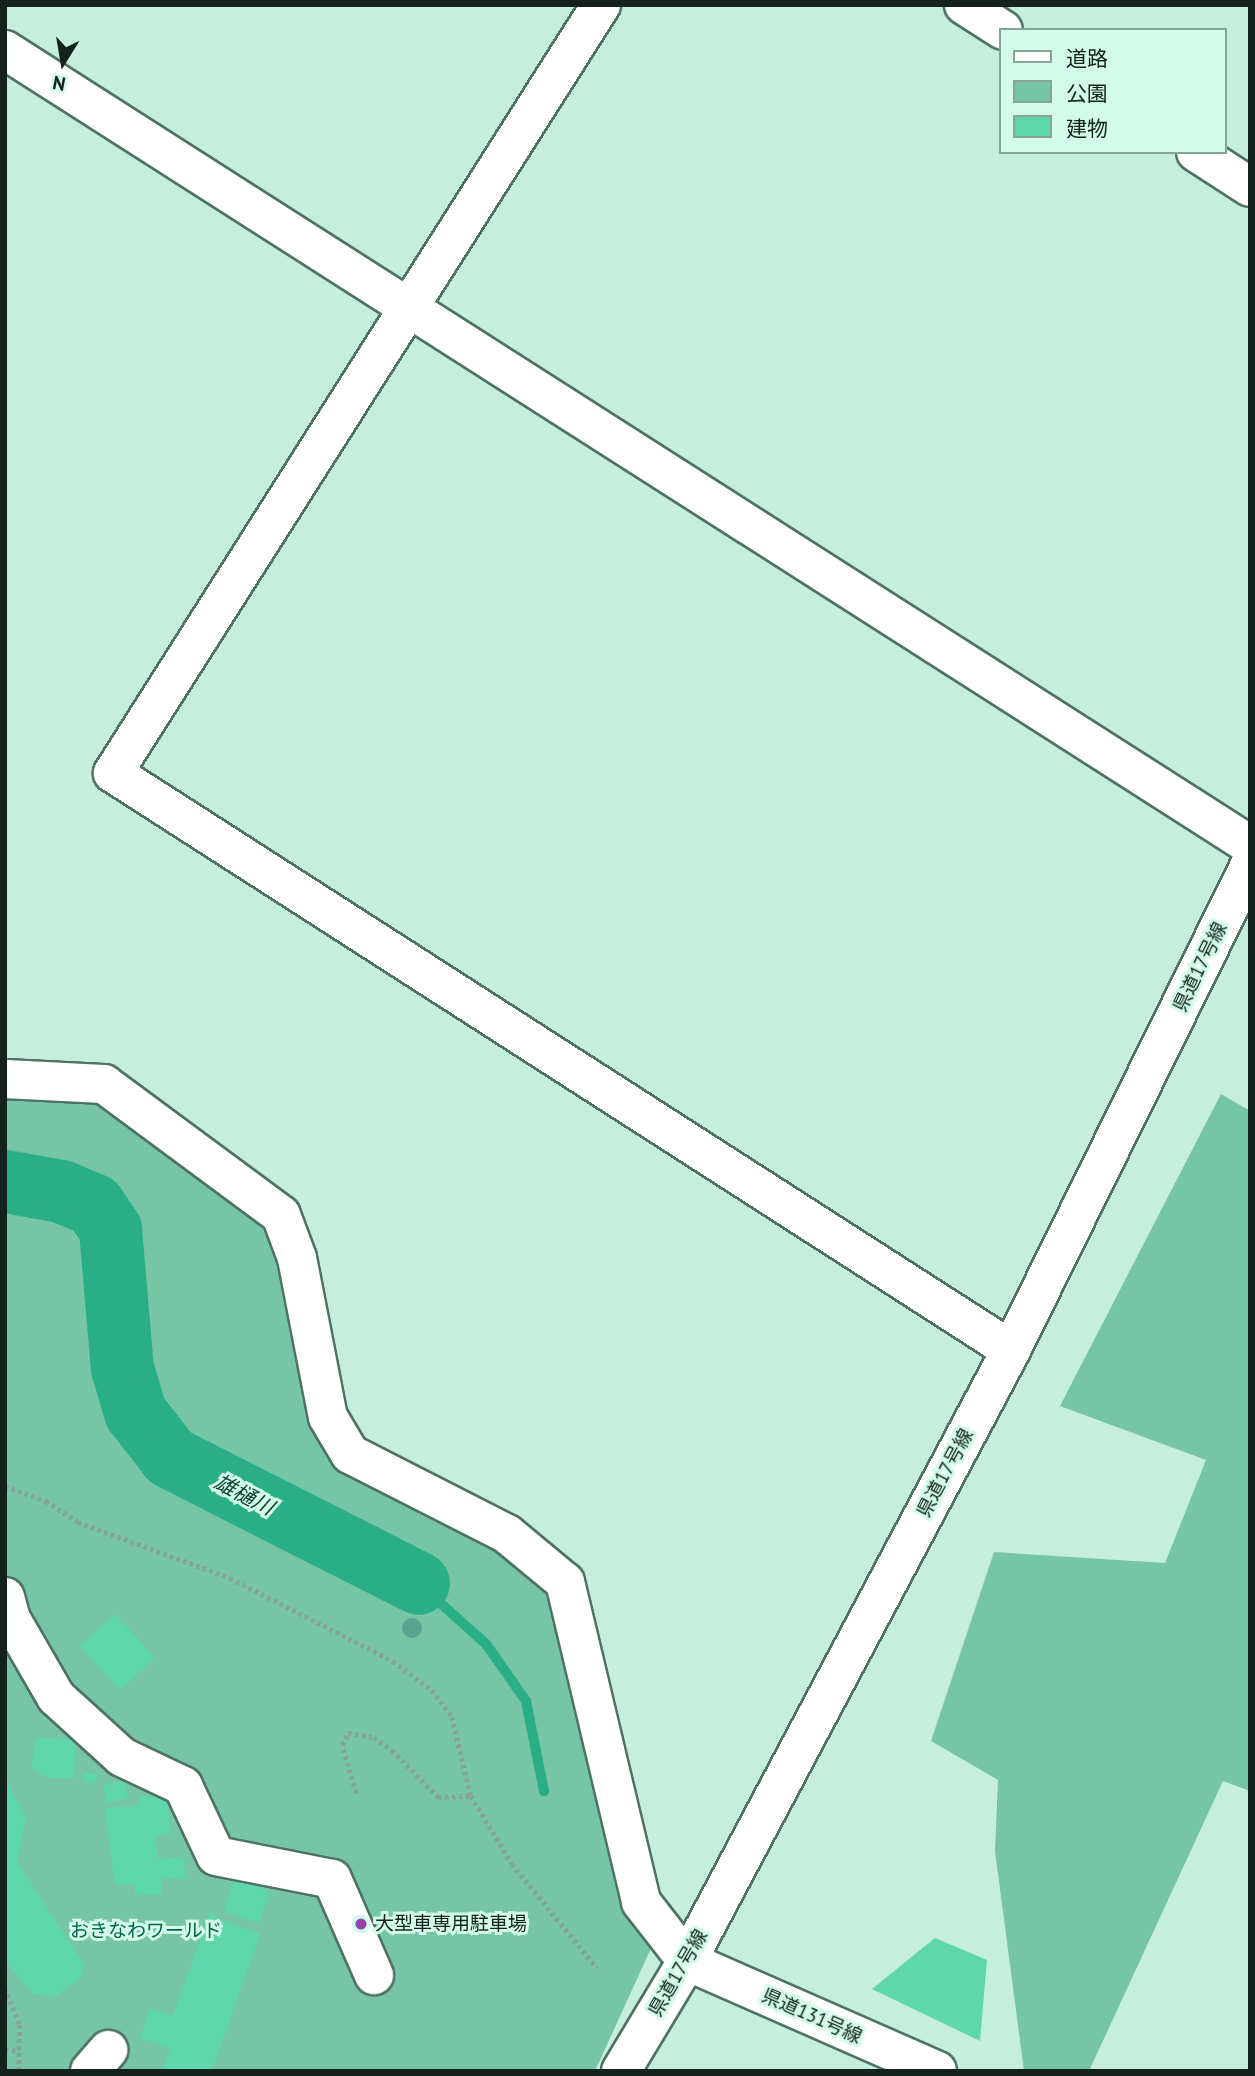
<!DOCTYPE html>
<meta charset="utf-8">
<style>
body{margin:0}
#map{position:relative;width:1255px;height:2076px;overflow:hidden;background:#c5eedd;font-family:"PT Sans","Noto Sans JP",sans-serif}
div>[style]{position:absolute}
.green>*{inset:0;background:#76c5a7}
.stream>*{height:10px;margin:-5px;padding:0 5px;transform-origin:5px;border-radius:5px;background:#2aae86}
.river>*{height:63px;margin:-31.5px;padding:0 31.5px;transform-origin:31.5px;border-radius:31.5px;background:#2aae86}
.building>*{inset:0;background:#5ed7ad}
.path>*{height:4.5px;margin-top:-2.25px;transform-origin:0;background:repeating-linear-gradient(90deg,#84a497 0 3.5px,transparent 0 7px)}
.roads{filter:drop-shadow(2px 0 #4e7364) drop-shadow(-2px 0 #4e7364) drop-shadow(0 2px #4e7364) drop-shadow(0 -2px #4e7364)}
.minor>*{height:38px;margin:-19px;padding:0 19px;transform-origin:19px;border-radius:19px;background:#fff}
.major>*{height:38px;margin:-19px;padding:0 19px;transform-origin:19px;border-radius:19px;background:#fff}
.trees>*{width:20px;height:20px;margin:-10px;border-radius:50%;background:#59a48e}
.dots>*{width:19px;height:19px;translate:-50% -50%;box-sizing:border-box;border:4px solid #d2fbea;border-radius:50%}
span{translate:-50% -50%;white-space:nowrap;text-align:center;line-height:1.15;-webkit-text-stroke:6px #d2fbea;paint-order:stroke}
.street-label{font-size:19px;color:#13221c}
.poi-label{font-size:19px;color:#13221c}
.left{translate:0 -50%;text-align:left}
.park-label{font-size:19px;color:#00674d}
.water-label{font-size:21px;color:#0c4232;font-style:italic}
.frame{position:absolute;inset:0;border:7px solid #13221c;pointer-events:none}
.legend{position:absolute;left:999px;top:28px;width:228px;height:126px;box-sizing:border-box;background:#d2fbea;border:2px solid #86a498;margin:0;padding:9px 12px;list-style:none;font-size:21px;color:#13221c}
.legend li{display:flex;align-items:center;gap:14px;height:35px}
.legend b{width:35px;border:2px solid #86a498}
.north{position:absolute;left:28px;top:28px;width:70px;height:70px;-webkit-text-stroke:5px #d2fbea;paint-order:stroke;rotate:191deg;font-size:19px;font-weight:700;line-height:28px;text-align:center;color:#13221c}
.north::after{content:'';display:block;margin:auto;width:24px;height:32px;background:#13221c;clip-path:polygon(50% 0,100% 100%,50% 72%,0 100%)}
</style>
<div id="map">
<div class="green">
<div style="clip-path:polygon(5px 1094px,91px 1099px,275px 1232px,314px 1415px,337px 1469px,499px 1547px,553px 1590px,653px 1944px,595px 2071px,5px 2071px)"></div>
<div style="clip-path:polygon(1221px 1094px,1250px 1111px,1250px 1791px,1223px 1781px,1089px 2071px,1024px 2071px,995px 1851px,998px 1780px,931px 1741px,994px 1552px,1165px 1563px,1206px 1460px,1060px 1406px)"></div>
</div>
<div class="stream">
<div style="left:418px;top:1583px;width:91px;rotate:41.9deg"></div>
<div style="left:486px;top:1644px;width:70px;rotate:54.9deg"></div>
<div style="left:526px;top:1701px;width:92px;rotate:78.7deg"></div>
</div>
<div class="river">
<div style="left:5px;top:1181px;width:57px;rotate:10.1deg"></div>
<div style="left:61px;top:1191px;width:36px;rotate:23deg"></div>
<div style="left:94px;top:1205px;width:29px;rotate:56deg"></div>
<div style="left:110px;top:1229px;width:140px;rotate:85.1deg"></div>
<div style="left:122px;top:1368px;width:46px;rotate:73.5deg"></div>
<div style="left:135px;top:1412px;width:57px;rotate:52.1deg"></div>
<div style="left:170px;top:1457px;width:278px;rotate:26.9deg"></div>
</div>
<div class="building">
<div style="clip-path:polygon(115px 1614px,155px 1658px,120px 1690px,80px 1646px)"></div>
<div style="clip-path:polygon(37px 1738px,76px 1739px,74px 1778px,48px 1778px,31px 1767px)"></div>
<div style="clip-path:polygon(84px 1773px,97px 1774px,96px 1783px,83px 1782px)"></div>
<div style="clip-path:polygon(5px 1777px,26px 1818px,17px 1862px,84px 1964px,81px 1978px,55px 1997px,33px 1994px,5px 1960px)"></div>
<div style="clip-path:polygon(124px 1780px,128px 1798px,107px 1803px,103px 1785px)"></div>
<div style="clip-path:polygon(166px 1794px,171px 1833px,155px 1837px,158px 1859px,184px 1857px,185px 1879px,162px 1878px,162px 1894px,135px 1895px,135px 1885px,115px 1885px,105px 1808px,139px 1806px,139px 1797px)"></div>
<div style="clip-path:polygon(234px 1880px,270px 1891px,259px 1923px,224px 1912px)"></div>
<div style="clip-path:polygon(210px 1911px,219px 1919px,260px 1934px,212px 2071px,168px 2071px,163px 2069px,170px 2049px,140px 2038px,150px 2008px,173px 2016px)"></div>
<div style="clip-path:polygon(935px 1938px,987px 1960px,980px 2041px,872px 1989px)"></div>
</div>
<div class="path">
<div style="left:5px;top:1486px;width:44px;rotate:20.1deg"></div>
<div style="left:46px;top:1501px;width:38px;rotate:33deg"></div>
<div style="left:78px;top:1522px;width:162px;rotate:20.2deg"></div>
<div style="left:230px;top:1578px;width:183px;rotate:27deg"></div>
<div style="left:393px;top:1661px;width:49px;rotate:36.6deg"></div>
<div style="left:432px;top:1690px;width:34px;rotate:53deg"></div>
<div style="left:452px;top:1717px;width:81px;rotate:76.5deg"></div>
<div style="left:471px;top:1796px;width:79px;rotate:58.9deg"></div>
<div style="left:512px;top:1864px;width:134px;rotate:50.7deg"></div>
<div style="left:356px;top:1793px;width:50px;rotate:-106.3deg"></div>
<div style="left:342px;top:1745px;width:13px;rotate:-63deg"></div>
<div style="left:348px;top:1733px;width:26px;rotate:9deg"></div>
<div style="left:374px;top:1737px;width:22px;rotate:36deg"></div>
<div style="left:392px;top:1750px;width:66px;rotate:45.6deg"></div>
<div style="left:438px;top:1797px;width:33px;rotate:-2deg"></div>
<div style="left:5px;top:1988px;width:40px;rotate:68deg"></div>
<div style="left:20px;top:2025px;width:46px;rotate:91.2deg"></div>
<div style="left:5px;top:2050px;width:15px;rotate:4deg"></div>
</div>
<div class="roads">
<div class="minor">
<div style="left:601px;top:5px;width:910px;rotate:122.43deg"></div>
<div style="left:113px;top:773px;width:1067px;rotate:32.72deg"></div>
<div style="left:964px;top:5px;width:46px;rotate:32.7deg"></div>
<div style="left:5px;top:50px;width:1477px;rotate:32.56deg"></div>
<div style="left:1196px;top:152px;width:64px;rotate:32.9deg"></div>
<div style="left:5px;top:1079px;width:99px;rotate:2.9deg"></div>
<div style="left:104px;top:1084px;width:220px;rotate:36.5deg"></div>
<div style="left:281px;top:1215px;width:46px;rotate:69.6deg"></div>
<div style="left:297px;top:1258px;width:162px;rotate:79deg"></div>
<div style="left:328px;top:1417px;width:43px;rotate:59.3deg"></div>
<div style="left:350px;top:1454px;width:176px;rotate:27deg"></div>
<div style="left:507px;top:1534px;width:75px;rotate:39.6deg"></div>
<div style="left:565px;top:1582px;width:329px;rotate:76.6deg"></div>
<div style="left:641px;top:1902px;width:75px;rotate:52.1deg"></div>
<div style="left:5px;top:1597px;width:23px;rotate:75deg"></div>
<div style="left:11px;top:1619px;width:90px;rotate:60deg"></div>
<div style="left:56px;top:1697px;width:89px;rotate:42.3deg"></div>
<div style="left:122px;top:1757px;width:68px;rotate:25.4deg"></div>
<div style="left:183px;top:1786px;width:77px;rotate:64.8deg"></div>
<div style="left:216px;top:1856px;width:118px;rotate:11.2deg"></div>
<div style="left:332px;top:1879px;width:105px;rotate:66.4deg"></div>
<div style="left:90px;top:2071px;width:28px;rotate:-49deg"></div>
</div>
<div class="major">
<div style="left:687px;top:1961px;width:273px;rotate:23.7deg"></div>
<div style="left:621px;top:2071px;width:128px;rotate:-59deg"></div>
<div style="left:687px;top:1961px;width:692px;rotate:-62.06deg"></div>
<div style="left:1011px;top:1350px;width:541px;rotate:-63.77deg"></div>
</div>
</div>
<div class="trees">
<div style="left:412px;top:1628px"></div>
</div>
<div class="dots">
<div style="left:361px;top:1924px;background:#9641af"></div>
</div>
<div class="street-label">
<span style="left:1200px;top:967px;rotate:-64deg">県道17号線</span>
<span style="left:945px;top:1473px;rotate:-62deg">県道17号線</span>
<span style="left:678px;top:1973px;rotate:-60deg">県道17号線</span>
<span style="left:812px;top:2016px;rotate:24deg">県道131号線</span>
</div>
<div class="poi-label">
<span class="left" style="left:375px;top:1924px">大型車専用駐車場</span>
</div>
<div class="park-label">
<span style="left:146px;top:1931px">おきなわワールド</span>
</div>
<div class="water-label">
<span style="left:244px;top:1495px;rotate:27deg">雄樋川</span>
</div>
<div class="frame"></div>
<ul class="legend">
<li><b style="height:9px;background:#fff"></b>道路</li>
<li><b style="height:19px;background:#76c5a7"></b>公園</li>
<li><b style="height:19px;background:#5ed7ad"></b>建物</li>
</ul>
<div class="north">N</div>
</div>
